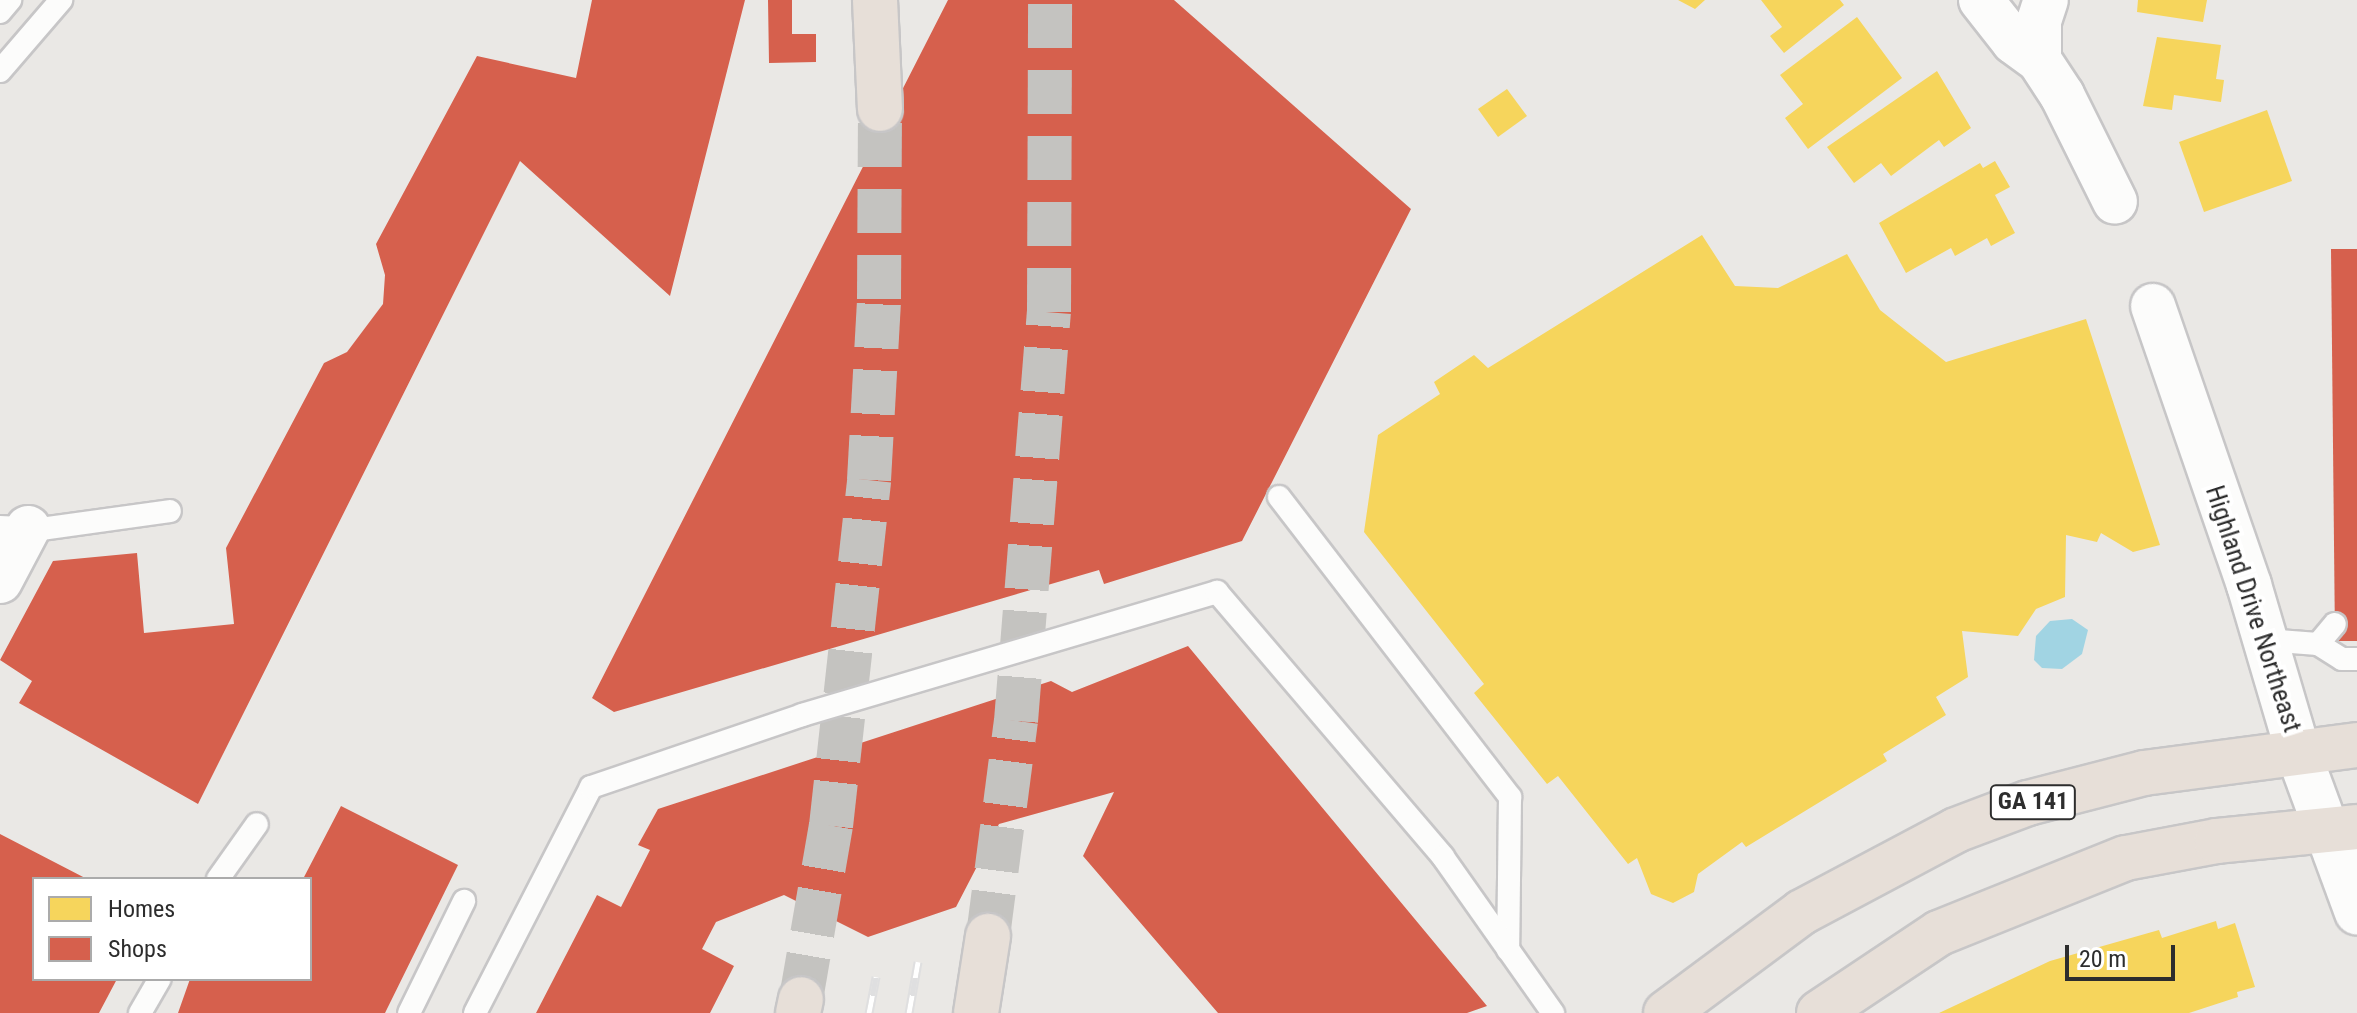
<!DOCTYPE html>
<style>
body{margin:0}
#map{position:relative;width:2357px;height:1013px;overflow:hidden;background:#eae8e5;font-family:"Roboto Condensed",sans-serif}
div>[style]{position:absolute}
.water>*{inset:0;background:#a1d4e3}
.homes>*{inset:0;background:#f6d55c}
.shops>*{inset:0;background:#d6604d}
.highway-tunnel>*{height:44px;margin-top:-22px;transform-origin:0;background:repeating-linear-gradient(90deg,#c4c3c0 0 44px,transparent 0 66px)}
.roads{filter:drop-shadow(2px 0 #c7c6c7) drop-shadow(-2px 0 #c7c6c7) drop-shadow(0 2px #c7c6c7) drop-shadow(0 -2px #c7c6c7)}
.lane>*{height:22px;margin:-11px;padding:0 11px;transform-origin:11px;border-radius:11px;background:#fcfcfb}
.street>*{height:44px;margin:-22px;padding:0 22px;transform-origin:22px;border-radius:22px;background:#fcfcfb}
.highway>*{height:44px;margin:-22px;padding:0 22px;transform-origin:22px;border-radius:22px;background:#e7dfd8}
.rail>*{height:9px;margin-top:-4.5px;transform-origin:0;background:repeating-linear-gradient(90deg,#fff 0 18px,#dfdfe0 0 36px);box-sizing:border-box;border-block:2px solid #dfdfe0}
span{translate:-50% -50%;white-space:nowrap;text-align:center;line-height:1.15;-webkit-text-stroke:8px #fff;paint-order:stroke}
.shield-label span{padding:2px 6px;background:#fff;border:2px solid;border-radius:6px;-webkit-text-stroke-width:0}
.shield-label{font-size:24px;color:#2d2d2d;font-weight:700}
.street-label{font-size:26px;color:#2d2d2d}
.legend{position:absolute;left:32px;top:877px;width:280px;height:104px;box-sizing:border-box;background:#fff;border:2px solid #ababab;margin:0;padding:10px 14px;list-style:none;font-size:24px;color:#2d2d2d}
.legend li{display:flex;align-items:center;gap:16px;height:40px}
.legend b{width:40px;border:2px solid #ababab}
.scale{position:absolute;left:2065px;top:945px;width:110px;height:36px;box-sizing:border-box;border:4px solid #2d2d2d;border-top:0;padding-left:10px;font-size:24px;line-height:28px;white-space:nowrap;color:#2d2d2d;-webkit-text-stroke:6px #fff;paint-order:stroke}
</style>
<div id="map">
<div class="water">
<div style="clip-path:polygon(2072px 619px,2088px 630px,2082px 654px,2062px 669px,2042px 668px,2034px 660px,2036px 636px,2050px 621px)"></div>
</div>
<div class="homes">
<div style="clip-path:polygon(1678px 0,1705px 0,1695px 9px)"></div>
<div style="clip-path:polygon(1761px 0,1840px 0,1844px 5px,1784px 53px,1770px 36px,1782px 27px)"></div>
<div style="clip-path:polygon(2138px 0,2207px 0,2203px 22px,2137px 12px)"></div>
<div style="clip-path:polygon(1857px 17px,1902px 78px,1808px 149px,1785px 118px,1803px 104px,1780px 75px)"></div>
<div style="clip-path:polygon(2157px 37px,2221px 45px,2216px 79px,2224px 80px,2221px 102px,2174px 95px,2172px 110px,2143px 106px)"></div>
<div style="clip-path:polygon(1937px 71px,1971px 128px,1944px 147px,1939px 140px,1891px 176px,1881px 163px,1854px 183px,1827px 147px)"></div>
<div style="clip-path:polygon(1507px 89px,1527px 116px,1498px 137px,1478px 109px)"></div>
<div style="clip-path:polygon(2267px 110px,2292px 181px,2204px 212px,2179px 142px)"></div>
<div style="clip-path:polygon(1995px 161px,2010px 187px,1995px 195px,2015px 233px,1991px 246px,1987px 238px,1955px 256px,1951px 248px,1906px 273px,1879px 223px,1980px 163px,1983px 168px)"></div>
<div style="clip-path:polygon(1702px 235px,1735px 286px,1778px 288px,1847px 254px,1880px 310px,1946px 362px,2086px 319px,2160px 545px,2133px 552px,2101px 533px,2097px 542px,2066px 535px,2065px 597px,2036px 609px,2018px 636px,1962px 631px,1968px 677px,1936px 697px,1946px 715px,1883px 754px,1887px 761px,1746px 847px,1742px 842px,1698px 874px,1694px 892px,1673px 903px,1651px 894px,1637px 858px,1628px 864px,1558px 776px,1547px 784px,1474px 693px,1484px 684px,1364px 532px,1378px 435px,1440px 394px,1434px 382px,1474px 355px,1488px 368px)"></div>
<div style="clip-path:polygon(2216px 921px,2218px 929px,2235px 923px,2255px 987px,2237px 992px,2238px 997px,2189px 1013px,1939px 1013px,2050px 961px,2159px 930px,2162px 938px)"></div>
</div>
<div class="shops">
<div style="clip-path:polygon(592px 0,745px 0,670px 296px,520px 161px,198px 804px,19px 703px,32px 681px,0 660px,53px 561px,137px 553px,144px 633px,234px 624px,226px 548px,324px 363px,347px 352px,383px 304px,385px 275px,376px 244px,477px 56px,576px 78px)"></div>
<div style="clip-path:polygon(768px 0,792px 0,792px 34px,816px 34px,816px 62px,769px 63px)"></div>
<div style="clip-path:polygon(948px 0,1174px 0,1411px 209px,1242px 541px,1104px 584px,1099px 570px,614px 712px,592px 698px)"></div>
<div style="clip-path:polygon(2331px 249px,2357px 249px,2357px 641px,2335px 641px)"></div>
<div style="clip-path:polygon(1188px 646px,1487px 1006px,1467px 1013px,1218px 1013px,1083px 856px,1114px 792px,999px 824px,956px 907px,868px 937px,784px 895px,716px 922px,702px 949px,734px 966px,710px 1013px,536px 1013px,597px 895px,621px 907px,650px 850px,638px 845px,658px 809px,1051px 681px,1072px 692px)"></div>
<div style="clip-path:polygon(341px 806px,458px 865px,385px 1013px,178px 1013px,190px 979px,310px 979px,310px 879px,303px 879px)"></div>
<div style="clip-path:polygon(0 834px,87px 879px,34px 879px,34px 979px,117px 979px,99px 1013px,0 1013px)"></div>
</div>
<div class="highway-tunnel">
<div style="left:988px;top:936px;width:217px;rotate:-82.6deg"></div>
<div style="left:1016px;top:721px;width:410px;rotate:-85.4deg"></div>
<div style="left:1049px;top:312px;width:312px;rotate:-89.8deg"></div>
<div style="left:801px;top:999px;width:176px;rotate:-80.2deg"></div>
<div style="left:831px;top:826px;width:348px;rotate:-83.7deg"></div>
<div style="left:869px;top:480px;width:181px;rotate:-86.8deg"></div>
<div style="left:879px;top:299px;width:190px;rotate:-89.7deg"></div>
</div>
<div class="roads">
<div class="lane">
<div style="left:0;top:12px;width:16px;rotate:-50deg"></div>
<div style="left:0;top:71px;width:94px;rotate:-49.3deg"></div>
<div style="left:1279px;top:497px;width:379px;rotate:52.4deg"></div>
<div style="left:1510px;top:797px;width:153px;rotate:90.7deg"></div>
<div style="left:0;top:527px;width:41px;rotate:2.8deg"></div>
<div style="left:41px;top:529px;width:130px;rotate:-7.9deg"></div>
<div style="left:2265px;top:640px;width:53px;rotate:4.3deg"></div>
<div style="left:2318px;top:644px;width:28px;rotate:32deg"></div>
<div style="left:2342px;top:659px;width:15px"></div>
<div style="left:2318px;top:644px;width:26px;rotate:-50deg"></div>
<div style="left:218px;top:879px;width:67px;rotate:-54.7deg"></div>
<div style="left:140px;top:1013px;width:39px;rotate:-60deg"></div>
<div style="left:409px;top:1013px;width:125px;rotate:-63.8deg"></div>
<div style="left:475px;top:1013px;width:254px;rotate:-62.8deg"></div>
<div style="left:591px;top:787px;width:223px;rotate:-18.8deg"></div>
<div style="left:802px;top:715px;width:433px;rotate:-16.5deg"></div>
<div style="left:1217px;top:592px;width:348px;rotate:49.5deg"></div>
<div style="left:1443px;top:857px;width:191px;rotate:54.8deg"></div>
</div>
<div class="street">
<div style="left:1981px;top:0;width:53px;rotate:51.8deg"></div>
<div style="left:2014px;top:42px;width:31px;rotate:36deg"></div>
<div style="left:2039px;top:60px;width:42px;rotate:56.7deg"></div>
<div style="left:2062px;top:95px;width:119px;rotate:63.6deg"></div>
<div style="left:2039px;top:60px;width:39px;rotate:-90deg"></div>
<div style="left:2039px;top:21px;width:22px;rotate:-72deg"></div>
<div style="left:2153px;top:306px;width:295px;rotate:71deg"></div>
<div style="left:2249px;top:585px;width:174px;rotate:73.6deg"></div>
<div style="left:2298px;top:752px;width:171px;rotate:69.8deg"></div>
<div style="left:0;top:581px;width:60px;rotate:-62.2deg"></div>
</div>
<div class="highway">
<div style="left:875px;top:0;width:109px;rotate:87.4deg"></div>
<div style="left:798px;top:1013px;width:14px;rotate:-78deg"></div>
<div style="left:976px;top:1013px;width:78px;rotate:-81.1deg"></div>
<div style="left:1666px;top:1013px;width:169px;rotate:-36.6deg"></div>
<div style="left:1802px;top:912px;width:174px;rotate:-28deg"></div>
<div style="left:1956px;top:830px;width:77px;rotate:-20.6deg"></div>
<div style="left:2028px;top:803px;width:120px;rotate:-14.5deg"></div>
<div style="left:2144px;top:773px;width:215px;rotate:-7.5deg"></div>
<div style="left:1819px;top:1013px;width:144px;rotate:-33.7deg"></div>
<div style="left:1939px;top:933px;width:201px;rotate:-21.9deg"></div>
<div style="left:2126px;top:858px;width:93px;rotate:-10.6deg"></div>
<div style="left:2217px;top:841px;width:141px;rotate:-5.7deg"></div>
</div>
</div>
<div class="rail">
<div style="left:869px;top:1013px;width:37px;rotate:-79deg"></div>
<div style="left:909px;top:1013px;width:52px;rotate:-80deg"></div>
</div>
<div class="shield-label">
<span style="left:2033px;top:802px">GA 141</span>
</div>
<div class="street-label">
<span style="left:2253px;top:609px;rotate:72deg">Highland Drive Northeast</span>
</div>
<ul class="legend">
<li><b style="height:22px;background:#f6d55c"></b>Homes</li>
<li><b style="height:22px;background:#d6604d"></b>Shops</li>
</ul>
<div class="scale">20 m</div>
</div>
